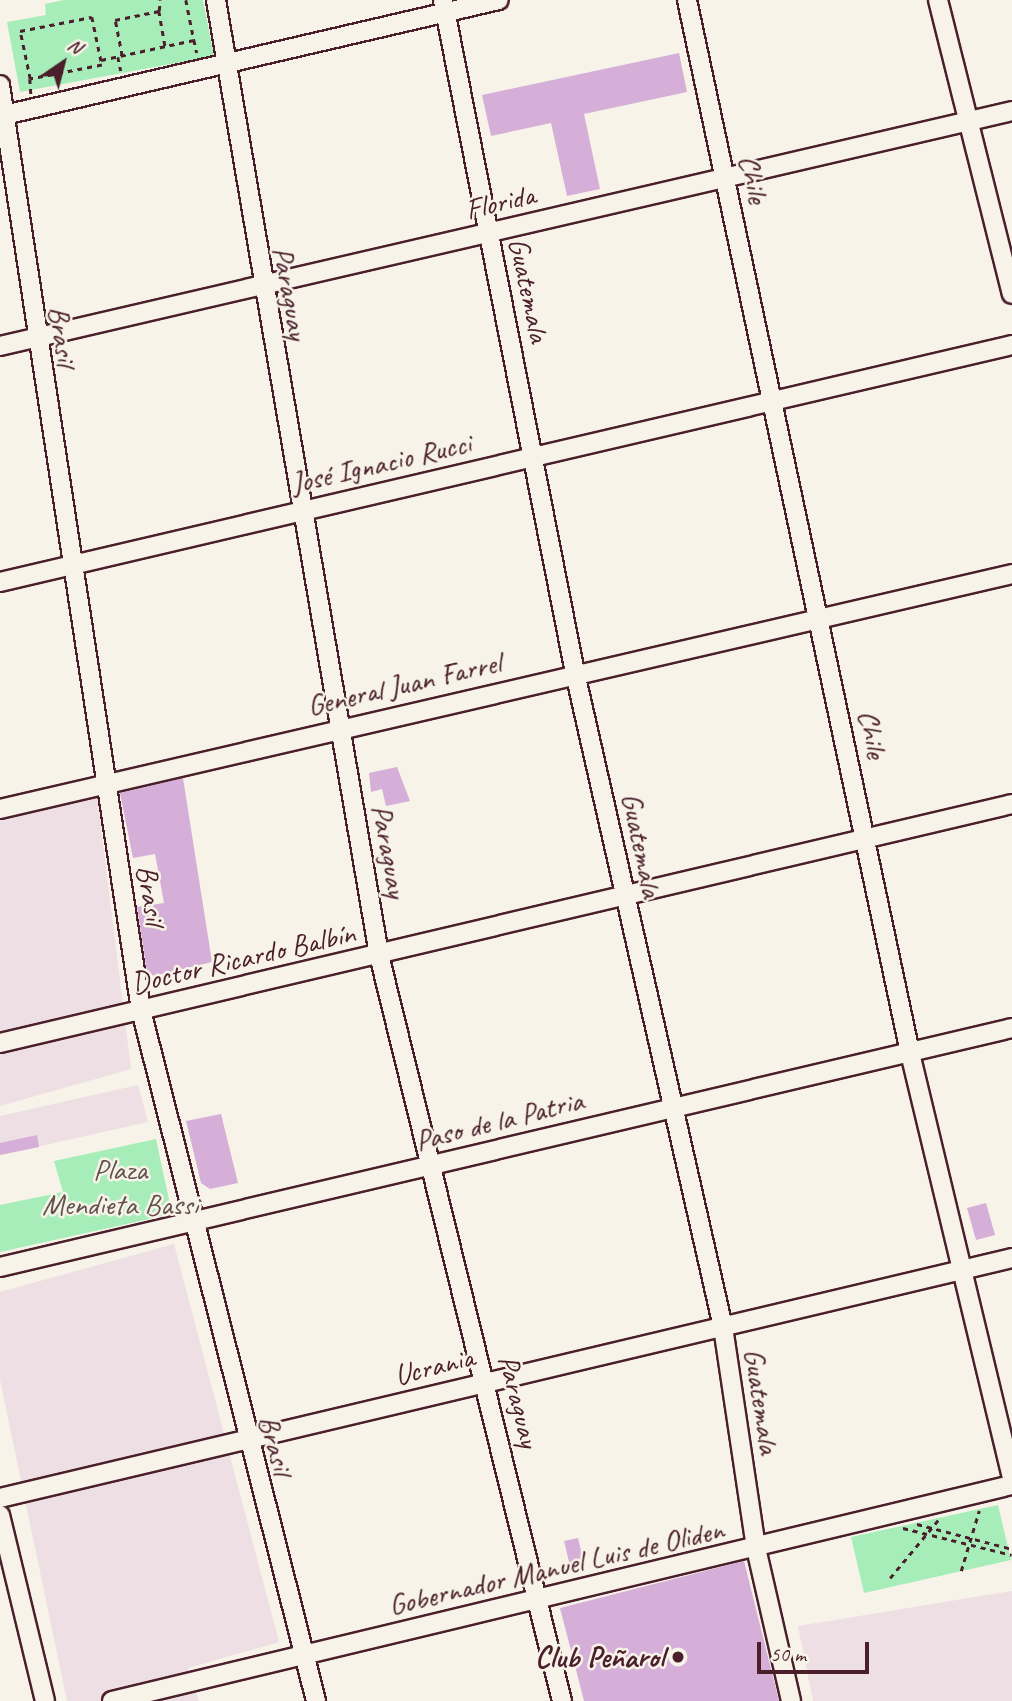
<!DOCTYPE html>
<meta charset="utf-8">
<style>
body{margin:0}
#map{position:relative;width:1012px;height:1701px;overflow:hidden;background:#f7f3e8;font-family:Caveat,sans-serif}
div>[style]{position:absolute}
.built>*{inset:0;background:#eddfe3}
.green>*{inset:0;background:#a7edb9}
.building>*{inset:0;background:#d5afd8}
.path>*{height:2.5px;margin-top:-1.25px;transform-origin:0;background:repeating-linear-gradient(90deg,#4a1f2b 0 5px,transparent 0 10px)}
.roads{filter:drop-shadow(2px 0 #4a1f2b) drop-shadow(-2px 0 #4a1f2b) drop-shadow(0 2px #4a1f2b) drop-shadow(0 -2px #4a1f2b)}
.minor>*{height:18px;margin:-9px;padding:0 9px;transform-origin:9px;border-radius:9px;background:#f7f3e8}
.dots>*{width:19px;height:19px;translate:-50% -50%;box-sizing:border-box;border:4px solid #f7f3e8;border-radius:50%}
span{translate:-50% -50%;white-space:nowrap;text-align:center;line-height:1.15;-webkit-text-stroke:5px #f7f3e8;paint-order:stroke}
.street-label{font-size:30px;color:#4a1f2b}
.park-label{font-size:30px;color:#61524e}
.poi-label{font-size:30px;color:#4a1f2b;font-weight:700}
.right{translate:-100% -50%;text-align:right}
.north{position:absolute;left:28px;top:28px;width:70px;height:70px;-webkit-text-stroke:5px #f7f3e8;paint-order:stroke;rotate:35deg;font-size:19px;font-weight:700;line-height:28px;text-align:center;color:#4a1f2b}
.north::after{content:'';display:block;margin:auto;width:24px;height:32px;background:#4a1f2b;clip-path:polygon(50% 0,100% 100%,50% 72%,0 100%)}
.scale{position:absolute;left:757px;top:1642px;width:112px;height:32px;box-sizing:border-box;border:4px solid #4a1f2b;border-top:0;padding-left:9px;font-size:21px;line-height:24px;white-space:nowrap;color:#4a1f2b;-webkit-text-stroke:5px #f7f3e8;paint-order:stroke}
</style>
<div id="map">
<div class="built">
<div style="clip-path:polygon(97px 796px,131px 1069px,0 1106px,0 819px)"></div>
<div style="clip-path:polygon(138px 1085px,148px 1122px,0 1155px,0 1116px)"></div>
<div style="clip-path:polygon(174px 1244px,279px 1642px,188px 1668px,199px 1701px,67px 1701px,0 1380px,0 1292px)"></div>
<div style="clip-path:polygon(1012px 1591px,1012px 1701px,813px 1701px,798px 1626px)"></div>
</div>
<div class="green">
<div style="clip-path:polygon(64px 0,203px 0,214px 56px,20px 92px,7px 22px,46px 15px,45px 4px)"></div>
<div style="clip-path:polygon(156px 1139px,172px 1214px,0 1252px,0 1205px,63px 1192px,54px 1161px)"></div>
<div style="clip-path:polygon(998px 1505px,1011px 1560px,864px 1593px,851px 1537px)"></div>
</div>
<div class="building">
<div style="clip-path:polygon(679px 53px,687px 92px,584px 114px,600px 189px,567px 196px,551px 123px,491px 136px,482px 95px)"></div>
<div style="clip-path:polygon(397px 767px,410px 801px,386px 806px,382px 789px,371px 792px,369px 773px)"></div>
<div style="clip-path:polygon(183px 778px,212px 962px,154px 976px,147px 972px,137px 907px,164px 903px,155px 854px,133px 858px,120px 793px)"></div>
<div style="clip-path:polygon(221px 1114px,238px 1183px,210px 1189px,201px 1183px,186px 1121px)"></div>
<div style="clip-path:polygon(37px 1135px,39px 1147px,0 1155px,0 1143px)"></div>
<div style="clip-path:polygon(986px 1203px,995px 1235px,976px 1240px,967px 1208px)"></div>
<div style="clip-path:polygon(578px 1538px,584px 1563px,570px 1566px,564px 1541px)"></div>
<div style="clip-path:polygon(744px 1561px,779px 1701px,584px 1701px,560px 1608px)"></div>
</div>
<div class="path">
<div style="left:186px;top:0;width:41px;rotate:78.7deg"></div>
<div style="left:159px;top:11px;width:36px;rotate:80deg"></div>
<div style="left:92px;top:17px;width:49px;rotate:78.2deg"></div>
<div style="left:102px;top:65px;width:73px;rotate:169deg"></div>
<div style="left:30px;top:79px;width:49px;rotate:-101.8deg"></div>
<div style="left:20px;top:31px;width:73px;rotate:-11deg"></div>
<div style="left:122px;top:56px;width:37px;rotate:-101deg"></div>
<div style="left:115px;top:20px;width:45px;rotate:-11.6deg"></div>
<div style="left:159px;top:11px;width:11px;rotate:-85deg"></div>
<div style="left:118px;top:57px;width:14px;rotate:78deg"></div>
<div style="left:101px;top:60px;width:95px;rotate:-12.1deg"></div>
<div style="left:194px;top:40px;width:13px;rotate:77deg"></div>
<div style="left:30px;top:79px;width:15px;rotate:86deg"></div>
<div style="left:917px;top:1524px;width:98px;rotate:14.7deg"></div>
<div style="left:903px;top:1528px;width:112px;rotate:13.9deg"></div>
<div style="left:961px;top:1571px;width:63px;rotate:-73.3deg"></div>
<div style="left:890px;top:1578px;width:77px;rotate:-50.3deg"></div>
</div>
<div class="roads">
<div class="minor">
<div style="left:216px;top:0;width:969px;rotate:80.31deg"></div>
<div style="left:379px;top:955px;width:768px;rotate:76.22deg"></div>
<div style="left:443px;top:0;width:686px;rotate:78.9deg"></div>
<div style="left:575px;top:673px;width:671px;rotate:77.25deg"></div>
<div style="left:723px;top:1327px;width:223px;rotate:81.5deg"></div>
<div style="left:756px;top:1548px;width:157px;rotate:77.1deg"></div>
<div style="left:687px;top:0;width:1076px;rotate:78.04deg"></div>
<div style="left:910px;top:1053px;width:436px;rotate:76.5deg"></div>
<div style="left:938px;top:0;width:303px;rotate:75.9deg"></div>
<div style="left:0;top:85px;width:936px;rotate:81.33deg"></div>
<div style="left:141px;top:1010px;width:713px;rotate:75.79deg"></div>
<div style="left:0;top:116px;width:512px;rotate:-13.09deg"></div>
<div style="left:0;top:346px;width:1039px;rotate:-13.07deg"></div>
<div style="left:0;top:582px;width:1039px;rotate:-13.18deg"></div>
<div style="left:0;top:809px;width:1039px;rotate:-13.07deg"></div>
<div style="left:0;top:1043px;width:1040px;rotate:-13.29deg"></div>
<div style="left:0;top:1267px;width:1040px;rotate:-13.29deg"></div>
<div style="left:0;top:1498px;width:1040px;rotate:-13.34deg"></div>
<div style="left:0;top:1515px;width:191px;rotate:76.4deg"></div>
<div style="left:112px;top:1701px;width:926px;rotate:-13.5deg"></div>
</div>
</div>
<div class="dots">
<div style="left:678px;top:1657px;background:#4a1f2b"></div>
</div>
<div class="street-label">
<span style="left:754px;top:179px;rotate:78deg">Chile</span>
<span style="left:500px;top:202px;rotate:-13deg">Florida</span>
<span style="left:529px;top:290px;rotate:78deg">Guatemala</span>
<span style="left:291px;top:293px;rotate:80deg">Paraguay</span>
<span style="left:63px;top:336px;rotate:82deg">Brasil</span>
<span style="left:381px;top:463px;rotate:-13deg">José Ignacio Rucci</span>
<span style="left:404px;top:684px;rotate:-13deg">General Juan Farrel</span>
<span style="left:873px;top:734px;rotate:79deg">Chile</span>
<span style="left:642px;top:845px;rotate:78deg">Guatemala</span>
<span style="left:390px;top:851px;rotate:80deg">Paraguay</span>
<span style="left:151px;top:895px;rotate:81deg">Brasil</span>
<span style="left:243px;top:958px;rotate:-13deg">Doctor Ricardo Balbín</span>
<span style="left:499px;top:1120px;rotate:-14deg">Paso de la Patria</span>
<span style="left:434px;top:1366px;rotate:-14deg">Ucrania</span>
<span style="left:519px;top:1401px;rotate:76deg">Paraguay</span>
<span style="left:762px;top:1401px;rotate:81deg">Guatemala</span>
<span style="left:276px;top:1445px;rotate:75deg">Brasil</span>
<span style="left:556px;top:1567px;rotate:-13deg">Gobernador Manuel Luis de Oliden</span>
</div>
<div class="park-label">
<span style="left:120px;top:1186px">Plaza<br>Mendieta Bassi</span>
</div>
<div class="poi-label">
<span class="right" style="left:664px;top:1657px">Club Peñarol</span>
</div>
<div class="north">N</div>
<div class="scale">50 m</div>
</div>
